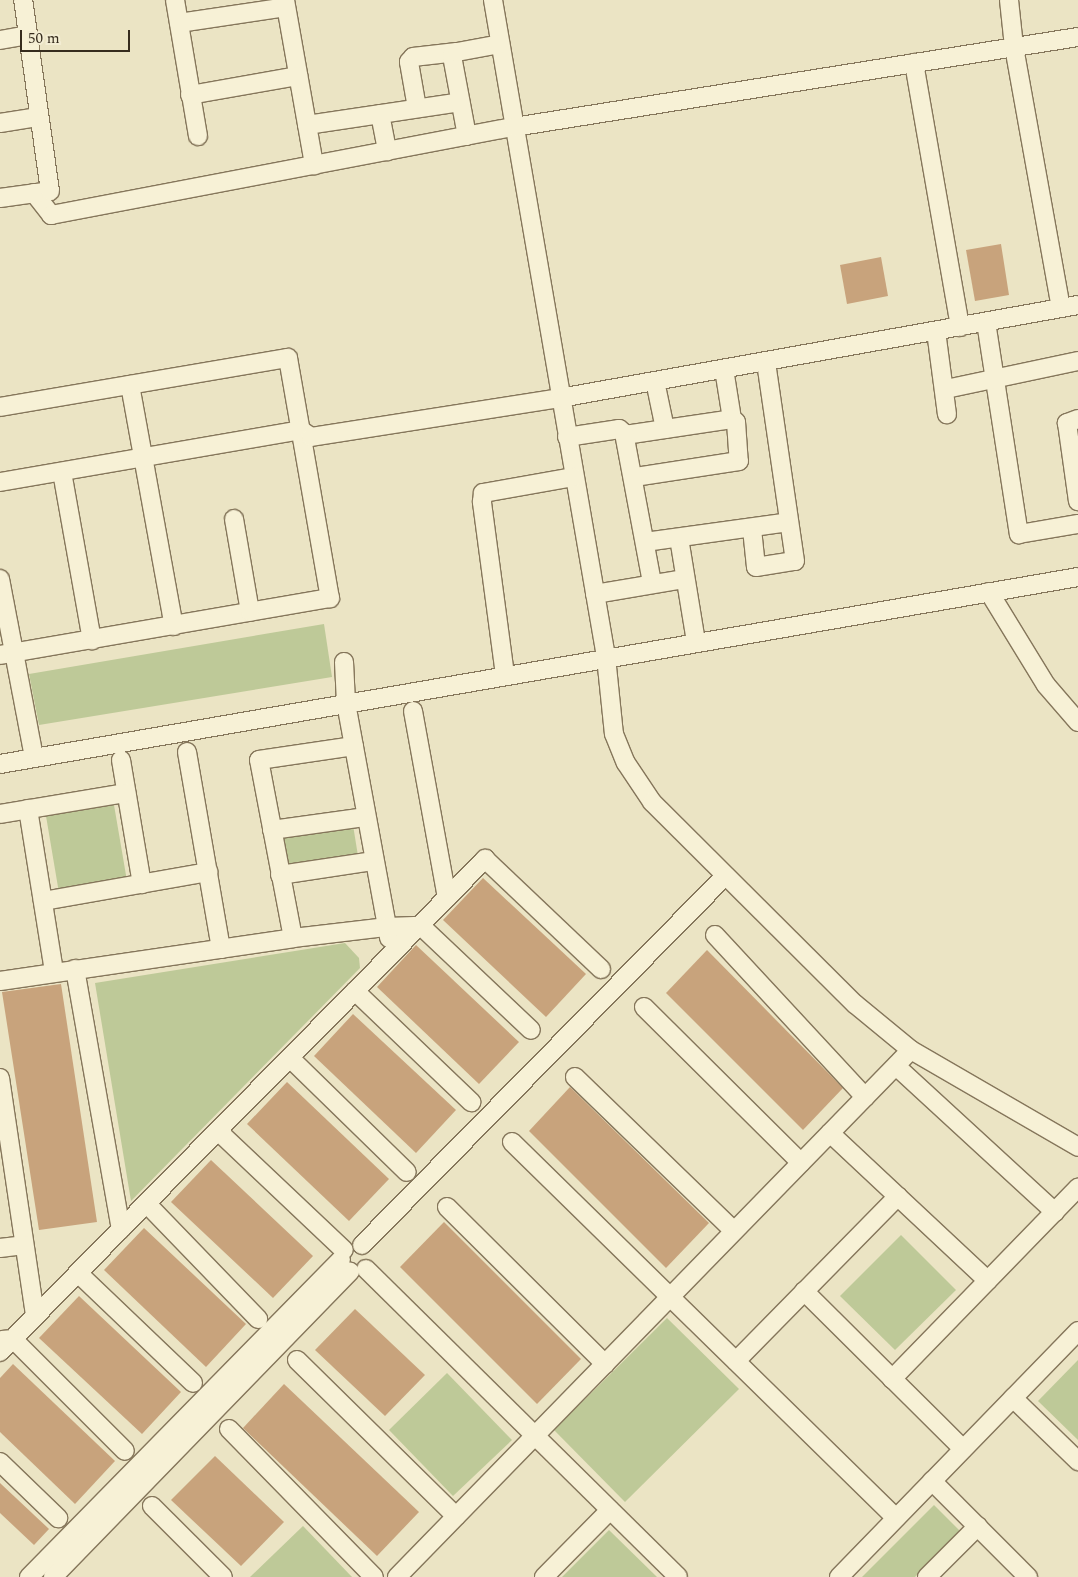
<!DOCTYPE html>
<style>
body{margin:0}
#map{position:relative;width:1078px;height:1577px;overflow:hidden;background:#ebe4c4;font-family:Spectral,serif}
div>[style]{position:absolute}
.green>*{inset:0;background:#bec998}
.building>*{inset:0;background:#c8a37c}
.roads{filter:drop-shadow(1px 0 #85765b) drop-shadow(-1px 0 #85765b) drop-shadow(0 1px #85765b) drop-shadow(0 -1px #85765b)}
.minor>*{height:18px;margin:-9px;padding:0 9px;transform-origin:9px;border-radius:9px;background:#f7f1d6}
span{translate:-50% -50%;white-space:nowrap;text-align:center;line-height:1.15;-webkit-text-stroke:4px #f3edd3;paint-order:stroke}
.scale{position:absolute;left:20px;top:30px;width:110px;height:22px;box-sizing:border-box;border:2px solid #362c1e;border-top:0;padding-left:6px;font-size:15px;line-height:18px;white-space:nowrap;color:#362c1e;-webkit-text-stroke:4px #f3edd3;paint-order:stroke}
</style>
<div id="map">
<div class="green">
<div style="clip-path:polygon(324px 624px,332px 677px,39px 725px,29px 674px)"></div>
<div style="clip-path:polygon(114px 805px,127px 881px,59px 893px,46px 816px)"></div>
<div style="clip-path:polygon(353px 825px,358px 856px,288px 867px,283px 836px)"></div>
<div style="clip-path:polygon(345px 943px,359px 958px,360px 968px,131px 1201px,95px 983px)"></div>
<div style="clip-path:polygon(901px 1235px,956px 1290px,895px 1350px,840px 1296px)"></div>
<div style="clip-path:polygon(667px 1318px,739px 1389px,625px 1502px,554px 1430px)"></div>
<div style="clip-path:polygon(1078px 1360px,1078px 1440px,1038px 1401px)"></div>
<div style="clip-path:polygon(447px 1373px,512px 1440px,453px 1496px,389px 1430px)"></div>
<div style="clip-path:polygon(934px 1505px,960px 1531px,915px 1577px,862px 1577px)"></div>
<div style="clip-path:polygon(303px 1526px,352px 1577px,250px 1577px)"></div>
<div style="clip-path:polygon(609px 1530px,657px 1577px,562px 1577px)"></div>
</div>
<div class="building">
<div style="clip-path:polygon(1001px 244px,1009px 295px,975px 301px,966px 250px)"></div>
<div style="clip-path:polygon(881px 257px,888px 296px,847px 304px,840px 265px)"></div>
<div style="clip-path:polygon(483px 878px,586px 974px,546px 1017px,443px 920px)"></div>
<div style="clip-path:polygon(416px 945px,519px 1042px,479px 1084px,377px 987px)"></div>
<div style="clip-path:polygon(707px 950px,843px 1088px,803px 1130px,666px 993px)"></div>
<div style="clip-path:polygon(61px 984px,97px 1222px,39px 1230px,2px 992px)"></div>
<div style="clip-path:polygon(353px 1014px,456px 1110px,416px 1153px,314px 1056px)"></div>
<div style="clip-path:polygon(287px 1082px,389px 1179px,349px 1221px,247px 1124px)"></div>
<div style="clip-path:polygon(570px 1087px,709px 1223px,666px 1268px,529px 1131px)"></div>
<div style="clip-path:polygon(211px 1160px,313px 1256px,273px 1298px,171px 1202px)"></div>
<div style="clip-path:polygon(444px 1222px,581px 1359px,537px 1404px,400px 1267px)"></div>
<div style="clip-path:polygon(144px 1228px,246px 1324px,206px 1367px,104px 1270px)"></div>
<div style="clip-path:polygon(79px 1296px,181px 1392px,142px 1434px,39px 1338px)"></div>
<div style="clip-path:polygon(355px 1309px,425px 1375px,385px 1416px,315px 1350px)"></div>
<div style="clip-path:polygon(13px 1364px,115px 1461px,75px 1504px,0 1432px,0 1378px)"></div>
<div style="clip-path:polygon(284px 1384px,419px 1512px,377px 1556px,243px 1428px)"></div>
<div style="clip-path:polygon(215px 1456px,284px 1522px,241px 1566px,171px 1500px)"></div>
<div style="clip-path:polygon(0 1483px,49px 1529px,34px 1545px,0 1513px)"></div>
</div>
<div class="roads">
<div class="minor">
<div style="left:175px;top:0;width:138px;rotate:80.4deg"></div>
<div style="left:285px;top:0;width:168px;rotate:80deg"></div>
<div style="left:493px;top:0;width:667px;rotate:80.24deg"></div>
<div style="left:606px;top:657px;width:77px;rotate:84.1deg"></div>
<div style="left:614px;top:734px;width:31px;rotate:68deg"></div>
<div style="left:626px;top:763px;width:47px;rotate:56.3deg"></div>
<div style="left:652px;top:802px;width:286px;rotate:44.9deg"></div>
<div style="left:855px;top:1004px;width:72px;rotate:39.4deg"></div>
<div style="left:911px;top:1050px;width:193px;rotate:30.1deg"></div>
<div style="left:1009px;top:0;width:47px;rotate:83.9deg"></div>
<div style="left:1014px;top:47px;width:265px;rotate:79.8deg"></div>
<div style="left:179px;top:23px;width:108px;rotate:-8.5deg"></div>
<div style="left:0;top:40px;width:28px;rotate:-10deg"></div>
<div style="left:914px;top:63px;width:268px;rotate:80.1deg"></div>
<div style="left:190px;top:95px;width:110px;rotate:-10deg"></div>
<div style="left:417px;top:108px;width:47px;rotate:-99.9deg"></div>
<div style="left:409px;top:62px;width:6px;rotate:-51deg"></div>
<div style="left:413px;top:57px;width:44px;rotate:-6.5deg"></div>
<div style="left:380px;top:114px;width:38px;rotate:79deg"></div>
<div style="left:0;top:123px;width:39px;rotate:-9deg"></div>
<div style="left:307px;top:125px;width:155px;rotate:-8.5deg"></div>
<div style="left:467px;top:136px;width:81px;rotate:-100.6deg"></div>
<div style="left:452px;top:56px;width:6px;rotate:-39deg"></div>
<div style="left:457px;top:52px;width:44px;rotate:-10.5deg"></div>
<div style="left:34px;top:193px;width:28px;rotate:52deg"></div>
<div style="left:51px;top:215px;width:471px;rotate:-10.8deg"></div>
<div style="left:514px;top:127px;width:571px;rotate:-9.07deg"></div>
<div style="left:0;top:198px;width:50px;rotate:-8deg"></div>
<div style="left:50px;top:191px;width:193px;rotate:-98deg"></div>
<div style="left:986px;top:322px;width:215px;rotate:81.2deg"></div>
<div style="left:1019px;top:534px;width:60px;rotate:-9.6deg"></div>
<div style="left:936px;top:331px;width:84px;rotate:82.5deg"></div>
<div style="left:724px;top:369px;width:51px;rotate:80.9deg"></div>
<div style="left:655px;top:381px;width:49px;rotate:78.2deg"></div>
<div style="left:130px;top:385px;width:245px;rotate:79.7deg"></div>
<div style="left:946px;top:389px;width:135px;rotate:-12deg"></div>
<div style="left:0;top:407px;width:292px;rotate:-9.7deg"></div>
<div style="left:288px;top:358px;width:244px;rotate:80.1deg"></div>
<div style="left:330px;top:598px;width:335px;rotate:170.2deg"></div>
<div style="left:1078px;top:419px;width:12px;rotate:160deg"></div>
<div style="left:1067px;top:423px;width:79px;rotate:82deg"></div>
<div style="left:625px;top:435px;width:108px;rotate:-8.5deg"></div>
<div style="left:732px;top:419px;width:5px;rotate:37deg"></div>
<div style="left:736px;top:422px;width:39px;rotate:86deg"></div>
<div style="left:739px;top:461px;width:106px;rotate:171.3deg"></div>
<div style="left:567px;top:437px;width:53px;rotate:-8.7deg"></div>
<div style="left:619px;top:429px;width:6px;rotate:39deg"></div>
<div style="left:624px;top:433px;width:153px;rotate:79.4deg"></div>
<div style="left:62px;top:472px;width:171px;rotate:79.9deg"></div>
<div style="left:0;top:482px;width:305px;rotate:-9.8deg"></div>
<div style="left:301px;top:430px;width:12px;rotate:35deg"></div>
<div style="left:311px;top:437px;width:252px;rotate:-8.9deg"></div>
<div style="left:560px;top:398px;width:526px;rotate:-10.18deg"></div>
<div style="left:234px;top:519px;width:94px;rotate:80.2deg"></div>
<div style="left:752px;top:529px;width:38px;rotate:84deg"></div>
<div style="left:756px;top:567px;width:39px;rotate:-9deg"></div>
<div style="left:795px;top:561px;width:202px;rotate:-98.3deg"></div>
<div style="left:679px;top:538px;width:105px;rotate:80.7deg"></div>
<div style="left:645px;top:542px;width:145px;rotate:-7.9deg"></div>
<div style="left:0;top:579px;width:182px;rotate:79.2deg"></div>
<div style="left:989px;top:592px;width:109px;rotate:58.5deg"></div>
<div style="left:1046px;top:685px;width:49px;rotate:49.1deg"></div>
<div style="left:595px;top:594px;width:91px;rotate:-9.5deg"></div>
<div style="left:344px;top:662px;width:41px;rotate:87.2deg"></div>
<div style="left:346px;top:703px;width:239px;rotate:79.6deg"></div>
<div style="left:505px;top:675px;width:175px;rotate:-97.6deg"></div>
<div style="left:482px;top:502px;width:9px;rotate:-84deg"></div>
<div style="left:483px;top:493px;width:92px;rotate:-10deg"></div>
<div style="left:413px;top:711px;width:190px;rotate:79.7deg"></div>
<div style="left:187px;top:752px;width:200px;rotate:80.2deg"></div>
<div style="left:121px;top:760px;width:126px;rotate:80.4deg"></div>
<div style="left:0;top:764px;width:1094px;rotate:-9.84deg"></div>
<div style="left:28px;top:809px;width:165px;rotate:80.9deg"></div>
<div style="left:0;top:814px;width:128px;rotate:-9.5deg"></div>
<div style="left:272px;top:830px;width:95px;rotate:-7.9deg"></div>
<div style="left:280px;top:875px;width:95px;rotate:-8.5deg"></div>
<div style="left:43px;top:901px;width:168px;rotate:-10deg"></div>
<div style="left:715px;top:935px;width:221px;rotate:47.2deg"></div>
<div style="left:293px;top:938px;width:181px;rotate:-100.8deg"></div>
<div style="left:259px;top:760px;width:96px;rotate:-8.4deg"></div>
<div style="left:75px;top:969px;width:264px;rotate:80deg"></div>
<div style="left:0;top:981px;width:296px;rotate:-8.3deg"></div>
<div style="left:293px;top:938px;width:95px;rotate:-6.7deg"></div>
<div style="left:387px;top:927px;width:34px;rotate:-2deg"></div>
<div style="left:421px;top:926px;width:151px;rotate:43.4deg"></div>
<div style="left:355px;top:991px;width:161px;rotate:43.7deg"></div>
<div style="left:644px;top:1007px;width:221px;rotate:44.8deg"></div>
<div style="left:290px;top:1058px;width:163px;rotate:44.3deg"></div>
<div style="left:896px;top:1066px;width:216px;rotate:42.6deg"></div>
<div style="left:575px;top:1077px;width:221px;rotate:44.1deg"></div>
<div style="left:0;top:1078px;width:241px;rotate:81.6deg"></div>
<div style="left:218px;top:1131px;width:173px;rotate:43.4deg"></div>
<div style="left:830px;top:1133px;width:216px;rotate:43.1deg"></div>
<div style="left:512px;top:1142px;width:537px;rotate:44.4deg"></div>
<div style="left:147px;top:1204px;width:160px;rotate:46deg"></div>
<div style="left:447px;top:1207px;width:223px;rotate:44.8deg"></div>
<div style="left:362px;top:1245px;width:516px;rotate:-45.47deg"></div>
<div style="left:0;top:1248px;width:24px;rotate:-7deg"></div>
<div style="left:366px;top:1269px;width:438px;rotate:44.6deg"></div>
<div style="left:78px;top:1273px;width:159px;rotate:43.7deg"></div>
<div style="left:804px;top:1291px;width:224px;rotate:44.8deg"></div>
<div style="left:2px;top:1340px;width:11px;rotate:-5deg"></div>
<div style="left:13px;top:1339px;width:158px;rotate:45deg"></div>
<div style="left:0;top:1352px;width:692px;rotate:-45.47deg"></div>
<div style="left:485px;top:859px;width:160px;rotate:43.5deg"></div>
<div style="left:297px;top:1360px;width:223px;rotate:44.5deg"></div>
<div style="left:736px;top:1361px;width:231px;rotate:-45.5deg"></div>
<div style="left:892px;top:1379px;width:267px;rotate:-45.8deg"></div>
<div style="left:1013px;top:1398px;width:91px;rotate:44.1deg"></div>
<div style="left:229px;top:1429px;width:207px;rotate:45.6deg"></div>
<div style="left:0;top:1462px;width:81px;rotate:44deg"></div>
<div style="left:932px;top:1481px;width:136px;rotate:45deg"></div>
<div style="left:152px;top:1506px;width:100px;rotate:45deg"></div>
<div style="left:29px;top:1577px;width:445px;rotate:-45.5deg"></div>
<div style="left:53px;top:1577px;width:426px;rotate:-45.8deg"></div>
<div style="left:397px;top:1577px;width:736px;rotate:-45.72deg"></div>
<div style="left:544px;top:1577px;width:94px;rotate:-45.4deg"></div>
<div style="left:839px;top:1577px;width:343px;rotate:-45.8deg"></div>
<div style="left:927px;top:1577px;width:72px;rotate:-45deg"></div>
</div>
</div>
<div class="scale">50 m</div>
</div>
